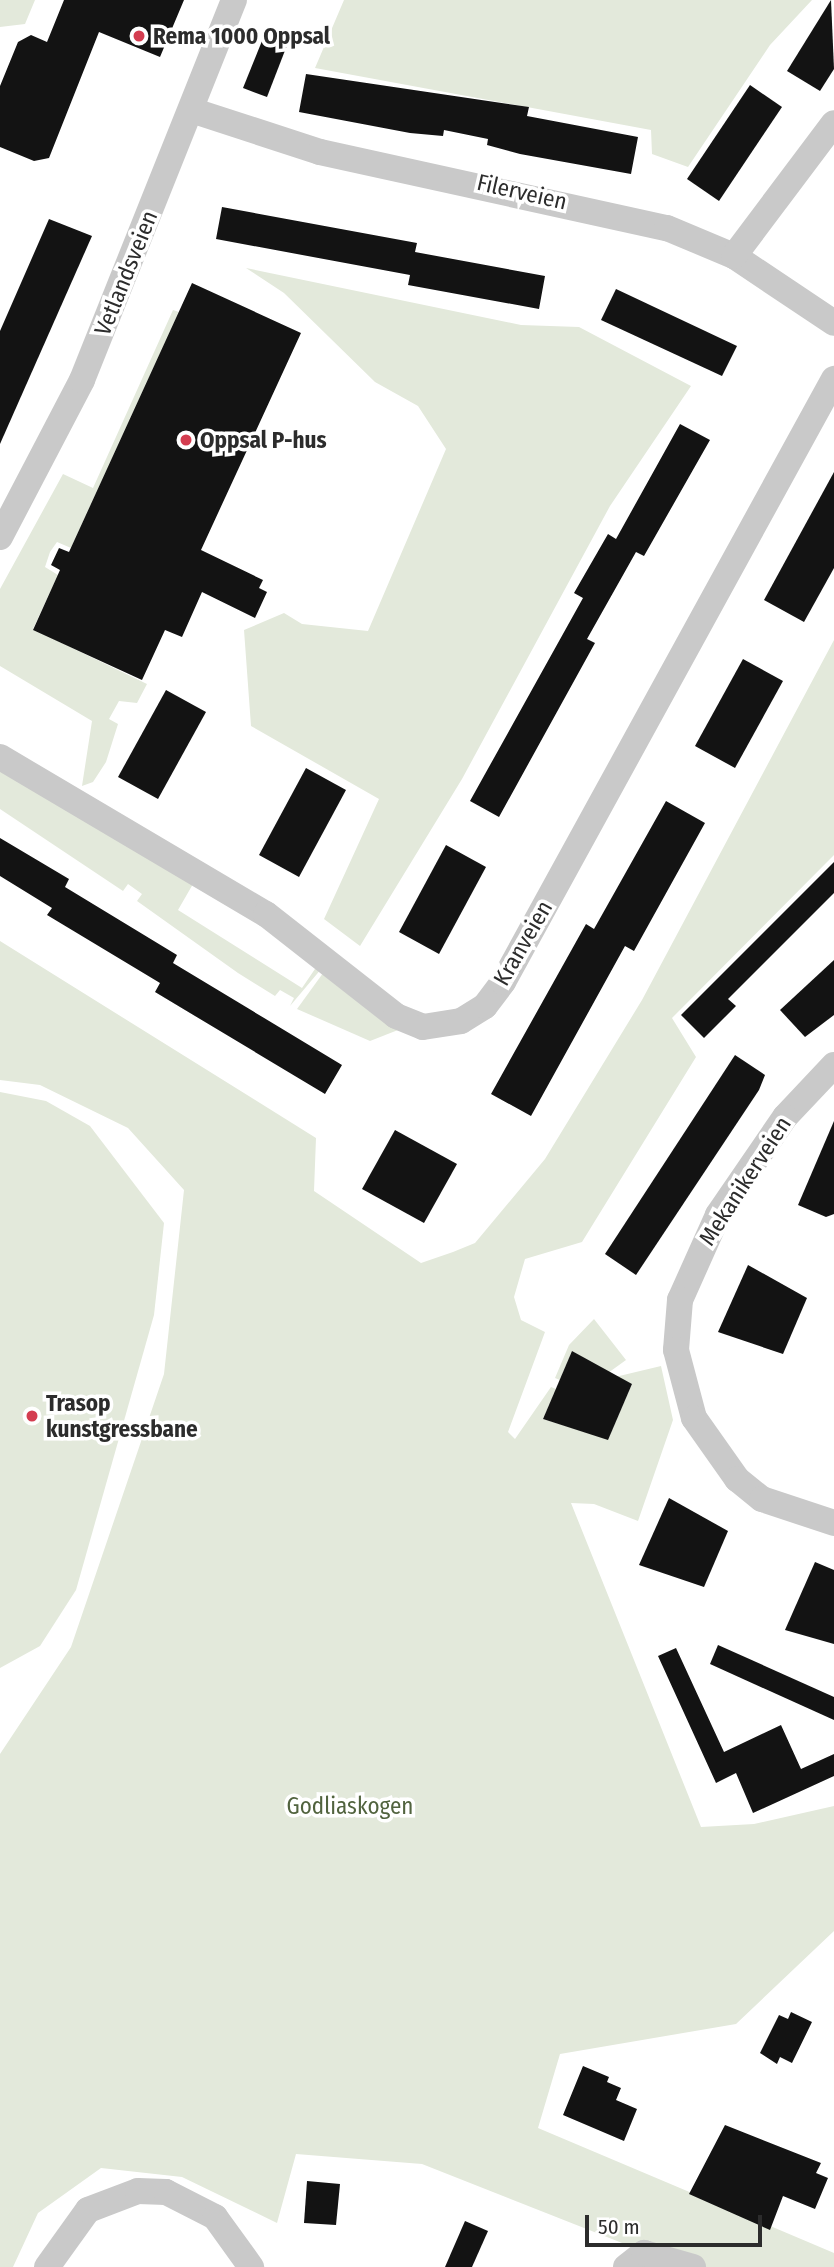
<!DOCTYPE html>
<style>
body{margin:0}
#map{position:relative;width:834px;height:2267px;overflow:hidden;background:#fff;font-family:"Fira Sans Condensed",sans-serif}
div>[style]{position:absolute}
.green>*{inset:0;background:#e3e9db}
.building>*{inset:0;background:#131313}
.minor>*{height:26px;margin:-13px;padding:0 13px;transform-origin:13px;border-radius:13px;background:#c9c9c9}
.dots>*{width:19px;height:19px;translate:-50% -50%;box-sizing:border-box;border:4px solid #fff;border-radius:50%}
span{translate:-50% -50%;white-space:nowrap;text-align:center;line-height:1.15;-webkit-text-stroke:7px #fff;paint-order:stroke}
.poi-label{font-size:23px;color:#2c2c2c;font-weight:700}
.left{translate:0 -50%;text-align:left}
.street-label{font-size:23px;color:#2c2c2c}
.park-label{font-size:23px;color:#51633e}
.scale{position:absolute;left:585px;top:2215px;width:177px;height:32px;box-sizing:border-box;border:4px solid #2c2c2c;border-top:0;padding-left:9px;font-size:21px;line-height:24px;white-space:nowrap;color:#2c2c2c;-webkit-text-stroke:5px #fff;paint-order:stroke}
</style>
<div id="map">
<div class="green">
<div style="clip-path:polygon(0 0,35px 0,25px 24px,0 27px)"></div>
<div style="clip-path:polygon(344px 0,812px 0,770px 45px,688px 167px,652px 154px,651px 130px,315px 68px)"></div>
<div style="clip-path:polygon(246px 268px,521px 325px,579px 327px,691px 386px,610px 506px,462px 779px,360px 946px,324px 919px,379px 799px,251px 726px,244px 630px,284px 613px,302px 624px,368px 631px,446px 449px,418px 406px,375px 382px,284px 293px)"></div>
<div style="clip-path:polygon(173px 310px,179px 312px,71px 548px,57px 542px,50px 552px,45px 567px,58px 575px,33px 629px,147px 684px,137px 703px,119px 701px,109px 719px,118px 724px,106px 762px,93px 782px,82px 786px,92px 721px,0 666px,0 589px,63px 474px,93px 488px)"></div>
<div style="clip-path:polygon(834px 640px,834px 855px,672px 1018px,696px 1057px,582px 1242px,525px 1259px,514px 1297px,521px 1320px,545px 1332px,508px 1432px,515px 1439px,551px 1387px,556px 1389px,543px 1419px,608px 1439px,632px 1384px,615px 1377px,661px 1366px,673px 1420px,638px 1521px,594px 1504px,571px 1503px,701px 1827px,754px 1824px,834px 1806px,834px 1931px,736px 2024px,560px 2054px,538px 2128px,834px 2253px,834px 2267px,683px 2267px,422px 2164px,296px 2154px,277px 2223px,182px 2177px,101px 2168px,38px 2213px,13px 2267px,0 2267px,0 1754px,71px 1647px,164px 1374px,184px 1190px,128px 1128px,40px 1085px,0 1080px,0 941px,316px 1138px,314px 1191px,421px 1263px,453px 1252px,475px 1243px,545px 1159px,642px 1000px)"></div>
<div style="clip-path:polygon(0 770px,193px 884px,178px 910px,302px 988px,317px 966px,322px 968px,290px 1006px,294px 998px,280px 990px,275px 996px,238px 973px,137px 901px,142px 894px,128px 884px,123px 891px,0 809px)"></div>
<div style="clip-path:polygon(326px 969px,398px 1030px,370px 1041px,297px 1009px)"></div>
<div style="clip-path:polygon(0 1092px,46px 1101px,90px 1126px,164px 1223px,154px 1315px,76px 1590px,40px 1646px,0 1668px)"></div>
<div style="clip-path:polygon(594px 1319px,626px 1360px,608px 1373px,572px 1351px,560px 1380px,555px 1378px,569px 1345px)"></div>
</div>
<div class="building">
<div style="clip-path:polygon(64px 0,184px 0,160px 57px,99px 32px,49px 158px,34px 161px,0 147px,0 86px,18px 42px,31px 35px,47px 42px)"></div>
<div style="clip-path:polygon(831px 0,834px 69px,820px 91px,787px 71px)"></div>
<div style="clip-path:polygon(268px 26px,291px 35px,267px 97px,243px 88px)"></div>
<div style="clip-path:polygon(306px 74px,529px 107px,527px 116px,638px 137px,631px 174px,520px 154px,487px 145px,488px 139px,444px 130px,443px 136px,410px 133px,299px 112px)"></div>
<div style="clip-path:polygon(750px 85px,782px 107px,719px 201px,687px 179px)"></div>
<div style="clip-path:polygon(222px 207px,417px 243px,415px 252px,545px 276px,539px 309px,408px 285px,410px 275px,216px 239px)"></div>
<div style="clip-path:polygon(49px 219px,92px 236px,0 444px,0 331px)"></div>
<div style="clip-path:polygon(192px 283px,301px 333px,201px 550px,263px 580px,259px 588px,267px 592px,255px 618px,202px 592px,182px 637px,165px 630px,142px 680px,33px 630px,60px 570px,51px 565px,59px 548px,69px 552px)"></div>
<div style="clip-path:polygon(616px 289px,737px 346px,722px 376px,601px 320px)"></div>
<div style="clip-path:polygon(680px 424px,710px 440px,644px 556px,636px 552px,587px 639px,595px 643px,499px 817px,470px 801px,583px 598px,574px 593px,608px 534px,616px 539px)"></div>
<div style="clip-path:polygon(834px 472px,834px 568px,804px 622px,764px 600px)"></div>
<div style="clip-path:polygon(743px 659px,783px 681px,735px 768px,695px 746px)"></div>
<div style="clip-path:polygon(166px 690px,206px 712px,158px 799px,118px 777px)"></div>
<div style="clip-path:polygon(306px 768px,346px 790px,299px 877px,259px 855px)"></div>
<div style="clip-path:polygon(666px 801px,705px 823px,634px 951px,625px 946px,531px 1116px,491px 1094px,586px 924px,594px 929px)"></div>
<div style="clip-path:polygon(0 838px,69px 879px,65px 887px,177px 955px,173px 963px,342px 1065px,325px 1094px,155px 992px,160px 983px,47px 915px,52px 908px,0 876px)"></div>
<div style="clip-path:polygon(446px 845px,486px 867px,439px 954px,399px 932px)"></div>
<div style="clip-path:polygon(834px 862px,834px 893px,728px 999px,736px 1006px,704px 1038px,681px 1015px)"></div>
<div style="clip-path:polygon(834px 960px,834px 1015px,805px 1037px,780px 1010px)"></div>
<div style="clip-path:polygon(735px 1055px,765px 1075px,759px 1090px,636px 1275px,605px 1254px)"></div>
<div style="clip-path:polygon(834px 1121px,834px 1214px,826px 1217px,798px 1205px)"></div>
<div style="clip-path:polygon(395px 1130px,457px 1164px,424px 1223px,362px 1189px)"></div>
<div style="clip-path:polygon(748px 1265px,807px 1298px,783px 1354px,718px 1332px)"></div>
<div style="clip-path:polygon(572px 1351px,632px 1384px,608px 1440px,543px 1419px)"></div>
<div style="clip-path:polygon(669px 1498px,728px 1531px,704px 1587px,639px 1565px)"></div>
<div style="clip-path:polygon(815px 1562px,834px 1570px,834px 1644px,785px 1630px)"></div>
<div style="clip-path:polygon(718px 1645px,834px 1697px,834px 1720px,710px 1664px)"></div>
<div style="clip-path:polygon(676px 1648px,724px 1752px,781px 1725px,801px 1769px,834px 1754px,834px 1776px,753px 1813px,736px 1773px,716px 1783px,658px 1656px)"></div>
<div style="clip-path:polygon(791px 2012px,812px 2022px,792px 2063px,780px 2057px,777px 2064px,760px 2053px,779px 2015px,788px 2019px)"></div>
<div style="clip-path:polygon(583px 2066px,609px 2077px,607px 2082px,621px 2088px,616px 2100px,637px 2109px,624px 2141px,563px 2115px)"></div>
<div style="clip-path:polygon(725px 2125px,821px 2163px,816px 2173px,828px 2178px,815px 2209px,783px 2196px,770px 2230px,689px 2194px)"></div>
<div style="clip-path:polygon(307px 2181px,340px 2184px,336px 2225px,304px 2223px)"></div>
<div style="clip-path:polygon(465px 2221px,488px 2231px,472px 2267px,445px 2267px)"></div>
</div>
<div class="minor">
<div style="left:191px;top:110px;width:136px;rotate:18deg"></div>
<div style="left:320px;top:152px;width:355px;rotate:12.4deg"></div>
<div style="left:667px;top:228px;width:73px;rotate:22.7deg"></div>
<div style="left:734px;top:256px;width:120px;rotate:33.8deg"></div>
<div style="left:734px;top:256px;width:166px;rotate:-53.1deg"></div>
<div style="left:0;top:537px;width:177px;rotate:-62.4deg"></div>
<div style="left:82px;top:380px;width:409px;rotate:-68.2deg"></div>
<div style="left:0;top:757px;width:309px;rotate:30.6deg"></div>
<div style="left:266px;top:914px;width:165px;rotate:38.1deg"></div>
<div style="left:396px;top:1016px;width:29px;rotate:22deg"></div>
<div style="left:423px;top:1027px;width:38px;rotate:-9deg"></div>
<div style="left:461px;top:1021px;width:28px;rotate:-32deg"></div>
<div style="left:485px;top:1006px;width:30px;rotate:-53deg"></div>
<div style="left:503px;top:982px;width:688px;rotate:-61.24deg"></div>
<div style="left:834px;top:1065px;width:71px;rotate:133.3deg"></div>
<div style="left:785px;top:1117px;width:119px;rotate:124.4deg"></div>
<div style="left:718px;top:1215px;width:93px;rotate:114.1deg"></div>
<div style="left:680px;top:1300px;width:50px;rotate:94.6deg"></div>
<div style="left:676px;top:1350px;width:70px;rotate:75.2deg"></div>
<div style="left:694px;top:1418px;width:75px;rotate:54.8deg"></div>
<div style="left:737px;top:1479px;width:32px;rotate:39deg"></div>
<div style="left:762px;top:1499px;width:76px;rotate:18.4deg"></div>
<div style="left:47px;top:2267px;width:70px;rotate:-54.3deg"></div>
<div style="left:88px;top:2210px;width:53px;rotate:-20.8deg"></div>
<div style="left:138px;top:2191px;width:28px;rotate:2deg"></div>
<div style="left:166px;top:2192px;width:55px;rotate:27deg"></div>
<div style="left:215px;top:2217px;width:62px;rotate:54.2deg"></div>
<div style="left:626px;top:2267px;width:23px;rotate:-38deg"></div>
<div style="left:644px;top:2253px;width:51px;rotate:15.9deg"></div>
</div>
<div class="dots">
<div style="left:139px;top:36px;background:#d43d50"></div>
<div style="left:186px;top:440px;background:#d43d50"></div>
<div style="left:32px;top:1416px;background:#d43d50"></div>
</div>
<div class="poi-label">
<span class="left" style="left:153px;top:36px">Rema 1000 Oppsal</span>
<span class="left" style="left:200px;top:440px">Oppsal P-hus</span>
<span class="left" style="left:46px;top:1416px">Trasop<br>kunstgressbane</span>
</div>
<div class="street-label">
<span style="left:522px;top:192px;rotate:13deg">Filerveien</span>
<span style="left:126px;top:273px;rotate:-68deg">Vetlandsveien</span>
<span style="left:523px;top:943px;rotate:-60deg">Kranveien</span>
<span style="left:745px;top:1181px;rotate:-57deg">Mekanikerveien</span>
</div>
<div class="park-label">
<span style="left:350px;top:1806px">Godliaskogen</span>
</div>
<div class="scale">50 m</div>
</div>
